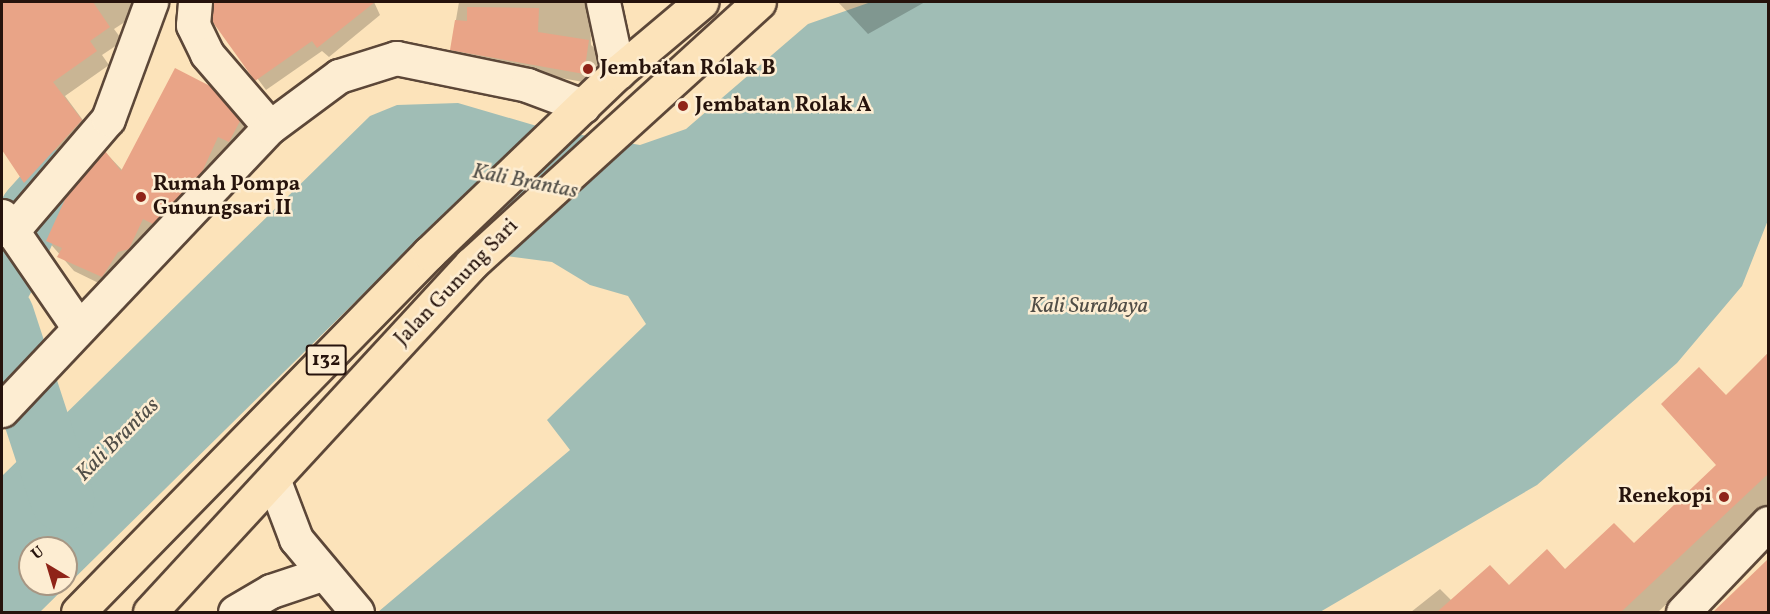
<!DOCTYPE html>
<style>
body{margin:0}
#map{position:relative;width:1770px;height:614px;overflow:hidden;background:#fce3ba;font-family:Vollkorn,serif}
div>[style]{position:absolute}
.water>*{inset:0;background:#a0bdb5}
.shadow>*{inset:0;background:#0003}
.river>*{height:64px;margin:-32px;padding:0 32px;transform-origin:32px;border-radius:32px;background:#a0bdb5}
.building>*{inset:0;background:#e9a487}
.roads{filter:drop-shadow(2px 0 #5c4738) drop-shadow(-2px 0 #5c4738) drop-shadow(0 2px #5c4738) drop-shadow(0 -2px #5c4738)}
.minor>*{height:33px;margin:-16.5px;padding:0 16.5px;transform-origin:16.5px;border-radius:16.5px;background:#fdedd2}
.tertiary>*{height:33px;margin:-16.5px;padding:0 16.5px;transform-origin:16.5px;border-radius:16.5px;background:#fdedd2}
.secondary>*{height:33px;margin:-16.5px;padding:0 16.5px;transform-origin:16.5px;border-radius:16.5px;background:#fdedd2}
.primary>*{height:33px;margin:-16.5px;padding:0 16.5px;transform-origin:16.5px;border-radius:16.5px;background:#fce3ba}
.dots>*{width:16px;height:16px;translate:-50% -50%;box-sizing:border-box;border:3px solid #fdedd2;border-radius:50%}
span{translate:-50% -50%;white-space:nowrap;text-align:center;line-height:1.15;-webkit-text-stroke:5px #fdedd2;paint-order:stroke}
.shield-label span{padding:2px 4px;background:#fdedd2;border:2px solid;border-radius:4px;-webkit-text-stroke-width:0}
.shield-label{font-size:20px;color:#26130c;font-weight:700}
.poi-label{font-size:21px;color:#26130c;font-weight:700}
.left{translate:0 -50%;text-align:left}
.right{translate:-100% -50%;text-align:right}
.street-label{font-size:21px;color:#26130c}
.water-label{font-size:22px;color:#514e47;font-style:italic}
.frame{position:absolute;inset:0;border:3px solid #26130c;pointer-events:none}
.north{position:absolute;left:18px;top:536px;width:60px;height:60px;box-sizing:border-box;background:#fdedd2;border:2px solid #a79683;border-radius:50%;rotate:322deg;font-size:16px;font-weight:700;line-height:24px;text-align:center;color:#26130c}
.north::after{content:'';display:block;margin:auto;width:21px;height:27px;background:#8f2418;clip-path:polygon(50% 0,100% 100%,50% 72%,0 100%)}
</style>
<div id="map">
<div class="water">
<div style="clip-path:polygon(evenodd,871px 2px,1768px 2px,1768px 220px,1742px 286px,1677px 363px,1537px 485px,1320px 612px,378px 612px,570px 450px,547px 420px,646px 324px,628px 296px,590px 285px,552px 262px,428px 246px,409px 249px,40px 612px,2px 612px,2px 476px,370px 116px,397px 105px,458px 103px,547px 129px,640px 145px,686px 129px,808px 24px,871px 2px,30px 548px,66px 548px,66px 584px,30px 584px,30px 548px)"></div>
</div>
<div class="shadow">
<div style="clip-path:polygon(2px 2px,147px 2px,148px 7px,114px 29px,123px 41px,102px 55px,109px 65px,65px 96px,94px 135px,38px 195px,2px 146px)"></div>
<div style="clip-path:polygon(214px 2px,374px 2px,380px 15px,329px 57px,322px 51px,266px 90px,214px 20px)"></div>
<div style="clip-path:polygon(459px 2px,590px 2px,591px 45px,599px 52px,594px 84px,462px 60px,451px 49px)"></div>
<div style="clip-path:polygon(838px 2px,925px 2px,868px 34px)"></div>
<div style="clip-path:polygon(209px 87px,254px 137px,117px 292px,74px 271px,48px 241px,106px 153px,123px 171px)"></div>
<div style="clip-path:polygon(1768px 353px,1768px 508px,1658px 612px,1411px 612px,1440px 589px,1452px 601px,1566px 571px,1634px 545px,1719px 465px,1726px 397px)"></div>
<div style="clip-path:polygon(1768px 560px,1768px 612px,1714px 612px)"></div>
</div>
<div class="river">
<div style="left:2px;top:279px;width:74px;rotate:-66.2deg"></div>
<div style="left:32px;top:211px;width:39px;rotate:-48deg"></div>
<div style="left:2px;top:315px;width:194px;rotate:71.9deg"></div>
</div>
<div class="building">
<div style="clip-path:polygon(2px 2px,93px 2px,110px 27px,90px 41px,97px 51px,53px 82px,82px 120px,24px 183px,2px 150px)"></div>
<div style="clip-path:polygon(213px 2px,375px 2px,317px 48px,312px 41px,255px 81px,212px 21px)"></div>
<div style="clip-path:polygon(467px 7px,539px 8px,538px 32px,589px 40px,584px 74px,450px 50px,455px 20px,467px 21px)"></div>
<div style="clip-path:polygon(175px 68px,210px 86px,240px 121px,229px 142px,218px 137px,202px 172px,153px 224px,143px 219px,129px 249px,118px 252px,102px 277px,57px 257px,62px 248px,46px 241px,67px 195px,105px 151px,121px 171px)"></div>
<div style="clip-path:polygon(1768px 353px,1768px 474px,1621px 612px,1437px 612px,1490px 565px,1509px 585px,1547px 549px,1565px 569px,1614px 523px,1634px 543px,1716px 465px,1661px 404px,1699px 367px,1726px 395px)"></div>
<div style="clip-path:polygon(1768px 559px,1768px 612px,1713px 612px)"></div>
</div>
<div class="roads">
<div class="minor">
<div style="left:195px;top:2px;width:23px;rotate:95deg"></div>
<div style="left:193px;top:25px;width:32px;rotate:64deg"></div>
<div style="left:207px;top:54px;width:96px;rotate:49.2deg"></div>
<div style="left:603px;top:2px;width:72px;rotate:77.9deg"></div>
<div style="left:2px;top:216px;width:136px;rotate:55.5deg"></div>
<div style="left:11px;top:232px;width:149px;rotate:-49.4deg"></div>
<div style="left:108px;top:119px;width:125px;rotate:-69.8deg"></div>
<div style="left:2px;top:410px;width:390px;rotate:-46.6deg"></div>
<div style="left:270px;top:127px;width:86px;rotate:-36.5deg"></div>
<div style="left:339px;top:76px;width:60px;rotate:-17.5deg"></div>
<div style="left:396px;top:58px;width:134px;rotate:11.6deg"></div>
<div style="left:527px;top:85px;width:60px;rotate:20.6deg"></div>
</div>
<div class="tertiary">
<div style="left:274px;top:481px;width:62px;rotate:69.2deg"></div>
<div style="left:296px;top:539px;width:95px;rotate:50.1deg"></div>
<div style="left:235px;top:612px;width:42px;rotate:-30.3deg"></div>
<div style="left:271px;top:591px;width:54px;rotate:-18.4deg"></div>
</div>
<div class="secondary">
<div style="left:1683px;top:612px;width:123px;rotate:-46.3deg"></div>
</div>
<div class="primary">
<div style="left:78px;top:612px;width:502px;rotate:-45.65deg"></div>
<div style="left:429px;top:253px;width:262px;rotate:-43.8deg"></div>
<div style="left:618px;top:72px;width:109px;rotate:-40.1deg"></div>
<div style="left:150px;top:612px;width:473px;rotate:-47.3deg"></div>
<div style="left:471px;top:264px;width:389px;rotate:-42.3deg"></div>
</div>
</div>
<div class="dots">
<div style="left:588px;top:69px;background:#8f2418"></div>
<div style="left:683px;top:106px;background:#8f2418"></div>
<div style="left:141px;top:197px;background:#8f2418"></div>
<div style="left:1724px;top:497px;background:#8f2418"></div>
</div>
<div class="shield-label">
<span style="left:326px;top:360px">132</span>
</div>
<div class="poi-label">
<span class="left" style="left:600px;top:69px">Jembatan Rolak B</span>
<span class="left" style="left:695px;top:106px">Jembatan Rolak A</span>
<span class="left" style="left:153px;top:197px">Rumah Pompa<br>Gunungsari II</span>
<span class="right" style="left:1712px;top:497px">Renekopi</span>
</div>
<div class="street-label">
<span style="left:457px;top:283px;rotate:-46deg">Jalan Gunung Sari</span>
</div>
<div class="water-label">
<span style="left:525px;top:182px;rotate:11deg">Kali Brantas</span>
<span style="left:1089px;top:307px">Kali Surabaya</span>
<span style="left:118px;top:440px;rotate:-45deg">Kali Brantas</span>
</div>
<div class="frame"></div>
<div class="north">U</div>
</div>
